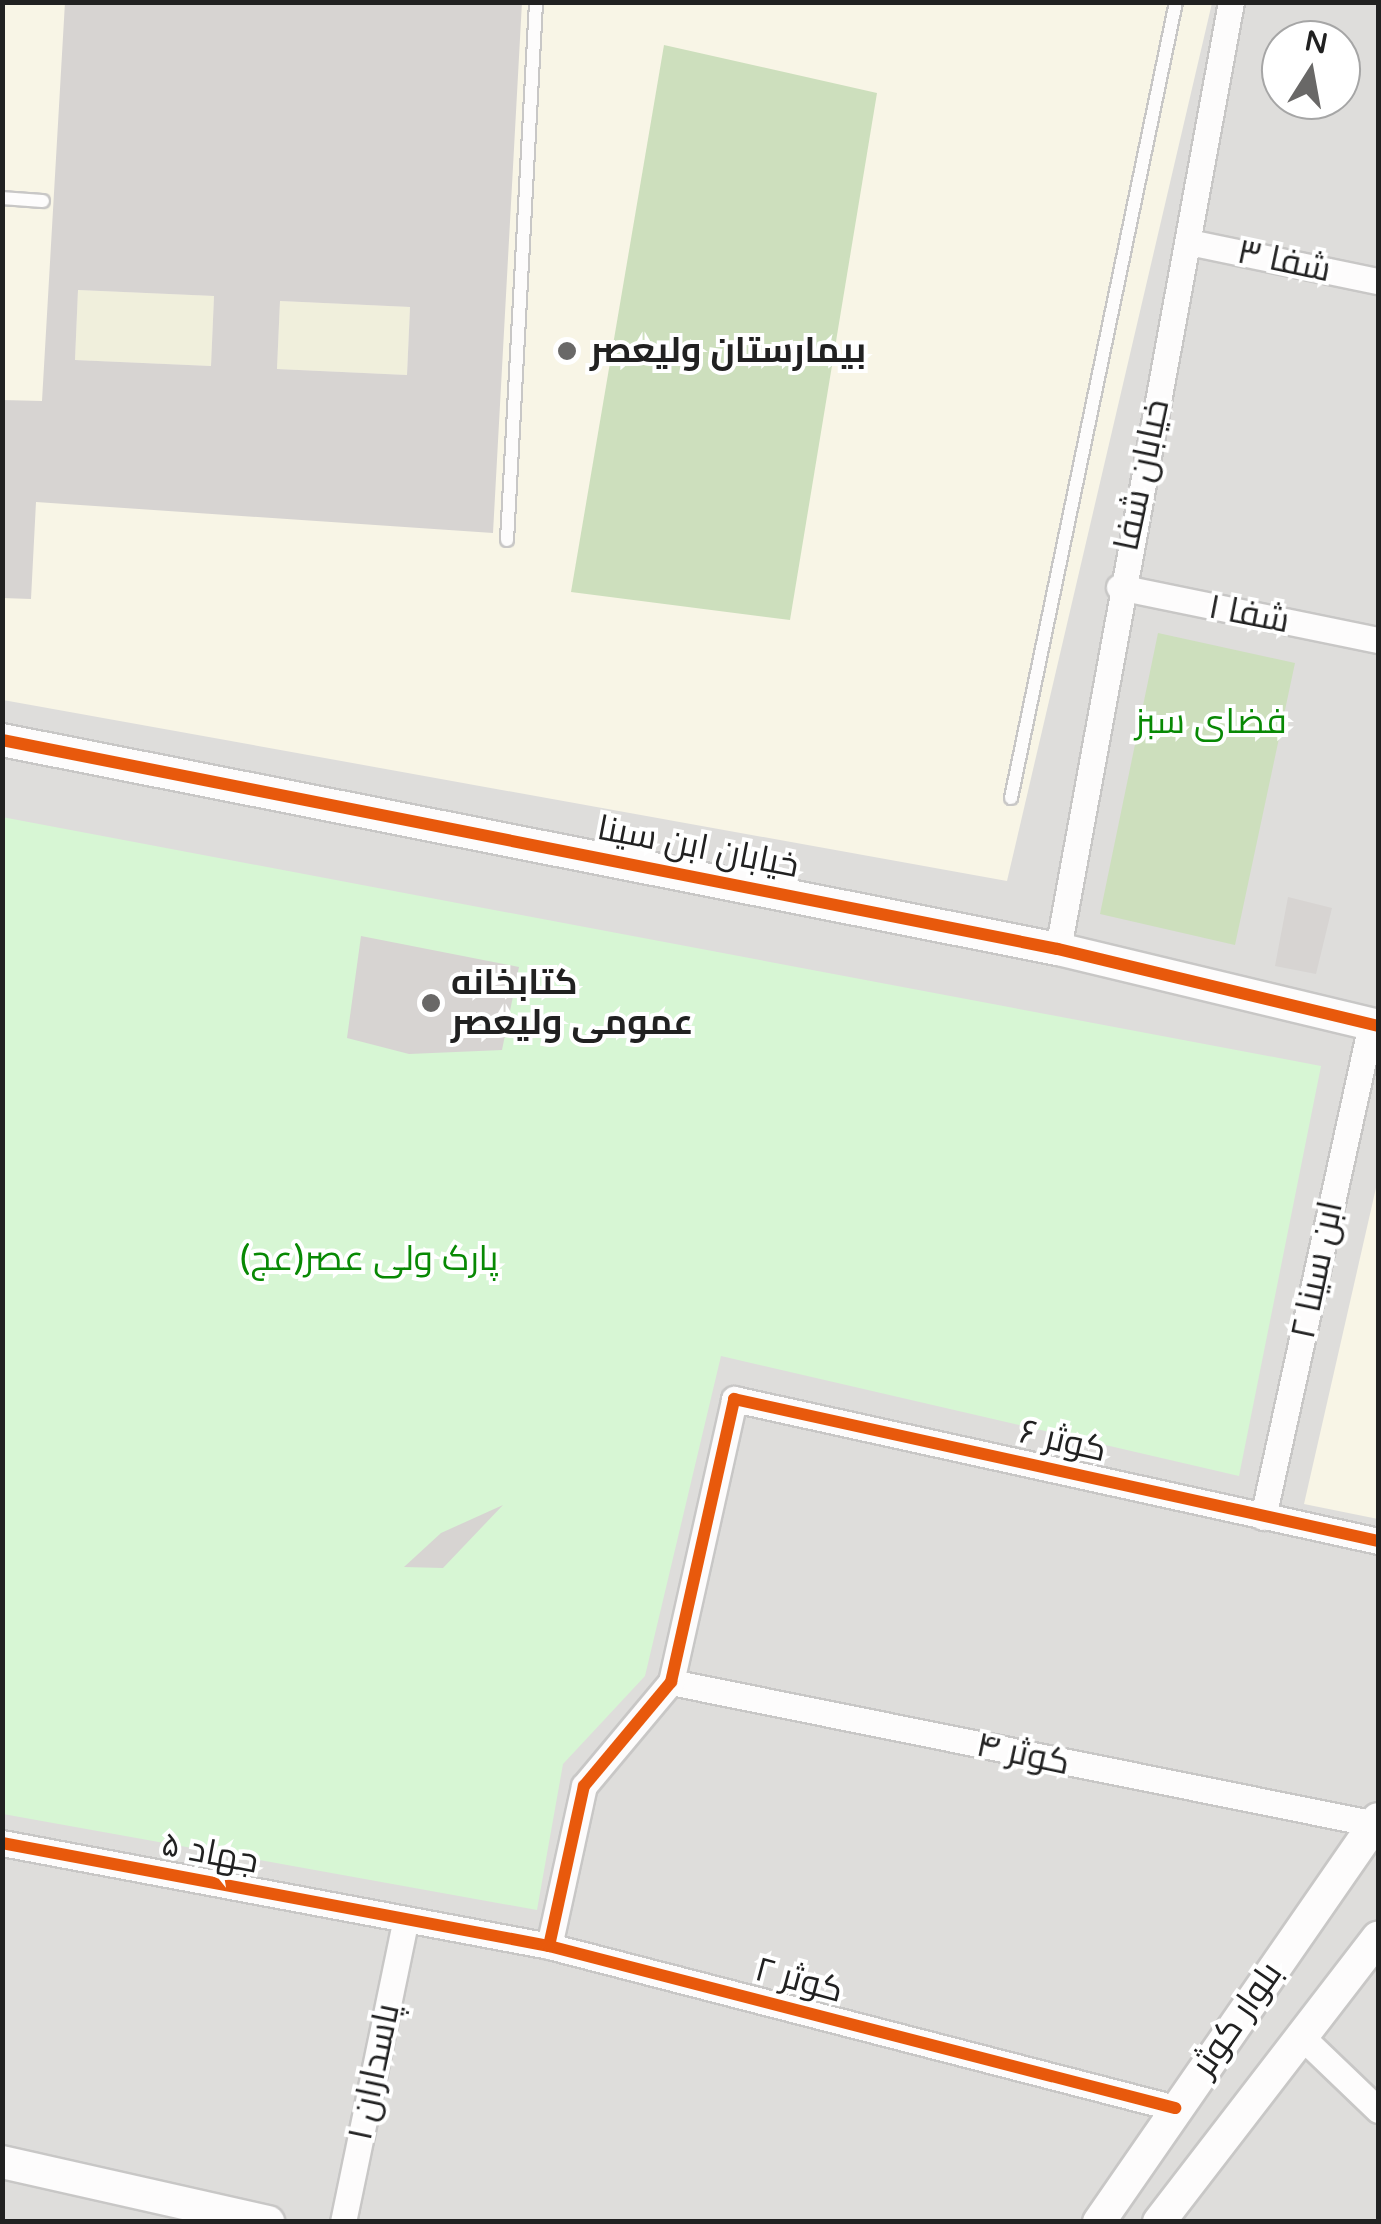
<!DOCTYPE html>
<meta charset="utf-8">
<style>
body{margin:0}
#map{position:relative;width:1381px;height:2224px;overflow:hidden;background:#efedea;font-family:"Varela Round",Cairo,sans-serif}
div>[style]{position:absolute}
.residential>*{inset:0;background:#dedddb}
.education>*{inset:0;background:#f8f5e6}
.farmland>*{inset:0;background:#f0efdc}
.forest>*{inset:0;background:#cddfbd}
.park>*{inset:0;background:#d7f6d4}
.building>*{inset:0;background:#d7d4d2}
.roads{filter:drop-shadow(2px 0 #c8c7c6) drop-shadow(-2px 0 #c8c7c6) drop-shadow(0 2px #c8c7c6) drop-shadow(0 -2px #c8c7c6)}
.service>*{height:12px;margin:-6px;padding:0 6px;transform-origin:6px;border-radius:6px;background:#fdfcfc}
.minor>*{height:25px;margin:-12.5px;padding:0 12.5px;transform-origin:12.5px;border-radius:12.5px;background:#fdfcfc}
.tertiary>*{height:32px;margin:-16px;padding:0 16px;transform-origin:16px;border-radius:16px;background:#fdfcfc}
.cycleway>*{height:12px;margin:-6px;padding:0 6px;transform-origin:6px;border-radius:6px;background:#e8590c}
.dots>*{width:28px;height:28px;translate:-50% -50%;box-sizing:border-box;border:5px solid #fff;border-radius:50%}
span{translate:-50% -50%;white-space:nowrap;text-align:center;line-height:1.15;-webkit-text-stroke:8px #fff;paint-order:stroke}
.street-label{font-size:35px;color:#212121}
.poi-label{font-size:35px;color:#212121;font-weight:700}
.left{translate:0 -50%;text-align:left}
.park-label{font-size:35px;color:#088904}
.frame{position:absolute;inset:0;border:5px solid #212121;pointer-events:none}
.north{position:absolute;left:1261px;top:20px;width:100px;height:100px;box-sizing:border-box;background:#fff;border:2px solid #a6a6a6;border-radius:50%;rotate:11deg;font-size:28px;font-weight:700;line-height:40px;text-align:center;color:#212121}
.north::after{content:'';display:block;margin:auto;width:35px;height:45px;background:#696867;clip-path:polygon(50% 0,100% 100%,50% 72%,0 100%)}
</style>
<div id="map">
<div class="residential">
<div style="clip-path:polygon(evenodd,3px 3px,1378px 3px,1378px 2221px,3px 2221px,3px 3px,1281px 40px,1341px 40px,1341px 100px,1281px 100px,1281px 40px)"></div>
</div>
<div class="education">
<div style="clip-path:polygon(2px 3px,1212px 3px,1007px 881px,3px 700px)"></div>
<div style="clip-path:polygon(1378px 1179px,1378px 1519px,1304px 1504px)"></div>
</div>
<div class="farmland">
<div style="clip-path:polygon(78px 290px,214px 296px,211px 366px,75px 360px)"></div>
<div style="clip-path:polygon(280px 301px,410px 307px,407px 375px,277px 369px)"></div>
</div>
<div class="forest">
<div style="clip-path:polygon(664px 45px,877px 93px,790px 620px,571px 592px)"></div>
<div style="clip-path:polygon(1158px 633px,1295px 663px,1235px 945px,1100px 914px)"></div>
</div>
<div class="park">
<div style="clip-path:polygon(2px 817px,1321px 1066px,1239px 1476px,721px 1356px,645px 1676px,563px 1764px,537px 1910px,3px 1814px)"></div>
</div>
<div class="building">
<div style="clip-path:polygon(evenodd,65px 2px,522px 2px,493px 533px,36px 502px,31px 599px,2px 598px,2px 400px,42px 401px,65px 2px,78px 290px,214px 296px,211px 366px,75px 360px,78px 290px,65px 2px,280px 301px,410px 307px,407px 375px,277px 369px,280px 301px)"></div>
<div style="clip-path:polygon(1288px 897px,1332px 908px,1316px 974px,1275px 966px)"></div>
<div style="clip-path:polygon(361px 936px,519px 967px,502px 1050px,409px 1054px,347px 1038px)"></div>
<div style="clip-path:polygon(503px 1505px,443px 1568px,404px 1567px,441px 1533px)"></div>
</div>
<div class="roads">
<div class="service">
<div style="left:2px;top:198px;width:41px;rotate:4.2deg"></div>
<div style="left:507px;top:540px;width:539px;rotate:-86.91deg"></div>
<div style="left:1011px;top:798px;width:813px;rotate:-78.29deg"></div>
</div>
<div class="minor">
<div style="left:1189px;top:242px;width:193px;rotate:11.7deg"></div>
<div style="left:1119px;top:587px;width:264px;rotate:11.6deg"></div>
<div style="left:1058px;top:949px;width:963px;rotate:-79.65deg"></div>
<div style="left:1263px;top:1517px;width:505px;rotate:-77.64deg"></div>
<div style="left:671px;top:1682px;width:718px;rotate:11.4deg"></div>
<div style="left:2px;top:1843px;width:557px;rotate:10.66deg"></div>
<div style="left:549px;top:1946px;width:647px;rotate:14.51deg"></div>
<div style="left:549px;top:1946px;width:164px;rotate:-77.7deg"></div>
<div style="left:584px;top:1786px;width:136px;rotate:-50.1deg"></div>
<div style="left:671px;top:1682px;width:290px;rotate:-77.4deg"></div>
<div style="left:734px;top:1399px;width:659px;rotate:12.43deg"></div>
<div style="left:1303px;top:2038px;width:104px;rotate:43.8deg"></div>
<div style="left:343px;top:2222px;width:306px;rotate:-78.3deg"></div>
</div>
<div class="tertiary">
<div style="left:2px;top:740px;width:1076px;rotate:11.2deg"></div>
<div style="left:1058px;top:949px;width:329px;rotate:13.5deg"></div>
<div style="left:2px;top:2162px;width:273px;rotate:12.7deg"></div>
<div style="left:1099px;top:2222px;width:490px;rotate:-55.3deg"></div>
<div style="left:1159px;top:2222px;width:359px;rotate:-52.4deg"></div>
</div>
</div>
<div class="cycleway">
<div style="left:2px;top:740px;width:1076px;rotate:11.2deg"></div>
<div style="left:1058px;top:949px;width:329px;rotate:13.5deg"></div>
<div style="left:2px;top:1843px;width:557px;rotate:10.66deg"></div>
<div style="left:549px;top:1946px;width:647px;rotate:14.51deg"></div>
<div style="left:549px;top:1946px;width:164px;rotate:-77.7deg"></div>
<div style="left:584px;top:1786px;width:136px;rotate:-50.1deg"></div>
<div style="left:671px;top:1682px;width:290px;rotate:-77.4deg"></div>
<div style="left:734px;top:1399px;width:659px;rotate:12.43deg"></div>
</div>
<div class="dots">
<div style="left:567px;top:351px;background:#696867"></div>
<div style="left:431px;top:1003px;background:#696867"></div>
</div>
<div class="street-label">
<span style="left:1284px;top:261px;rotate:12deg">شفا ۳</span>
<span style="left:1142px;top:475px;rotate:-78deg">خیابان شفا</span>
<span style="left:1249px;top:614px;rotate:11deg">شفا ۱</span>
<span style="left:698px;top:847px;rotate:11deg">خیابان ابن سینا</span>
<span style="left:1317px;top:1270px;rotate:-78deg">ابن سینا ۲</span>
<span style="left:1063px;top:1441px;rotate:13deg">کوثر ۶</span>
<span style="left:1023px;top:1754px;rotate:12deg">کوثر ۴</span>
<span style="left:210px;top:1853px;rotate:11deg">جهاد ۵</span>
<span style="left:799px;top:1980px;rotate:15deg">کوثر ۲</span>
<span style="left:1237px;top:2019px;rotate:-55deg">بلوار کوثر</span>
<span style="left:374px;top:2072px;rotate:-78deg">پاسداران ۱</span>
</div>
<div class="poi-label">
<span class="left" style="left:590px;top:351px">بیمارستان ولیعصر</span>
<span class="left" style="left:451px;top:1003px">کتابخانه<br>عمومی ولیعصر</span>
</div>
<div class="park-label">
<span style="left:1211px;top:722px">فضای سبز</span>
<span style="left:369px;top:1259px">پارک ولی عصر(عج)</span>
</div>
<div class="frame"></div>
<div class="north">N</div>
</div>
